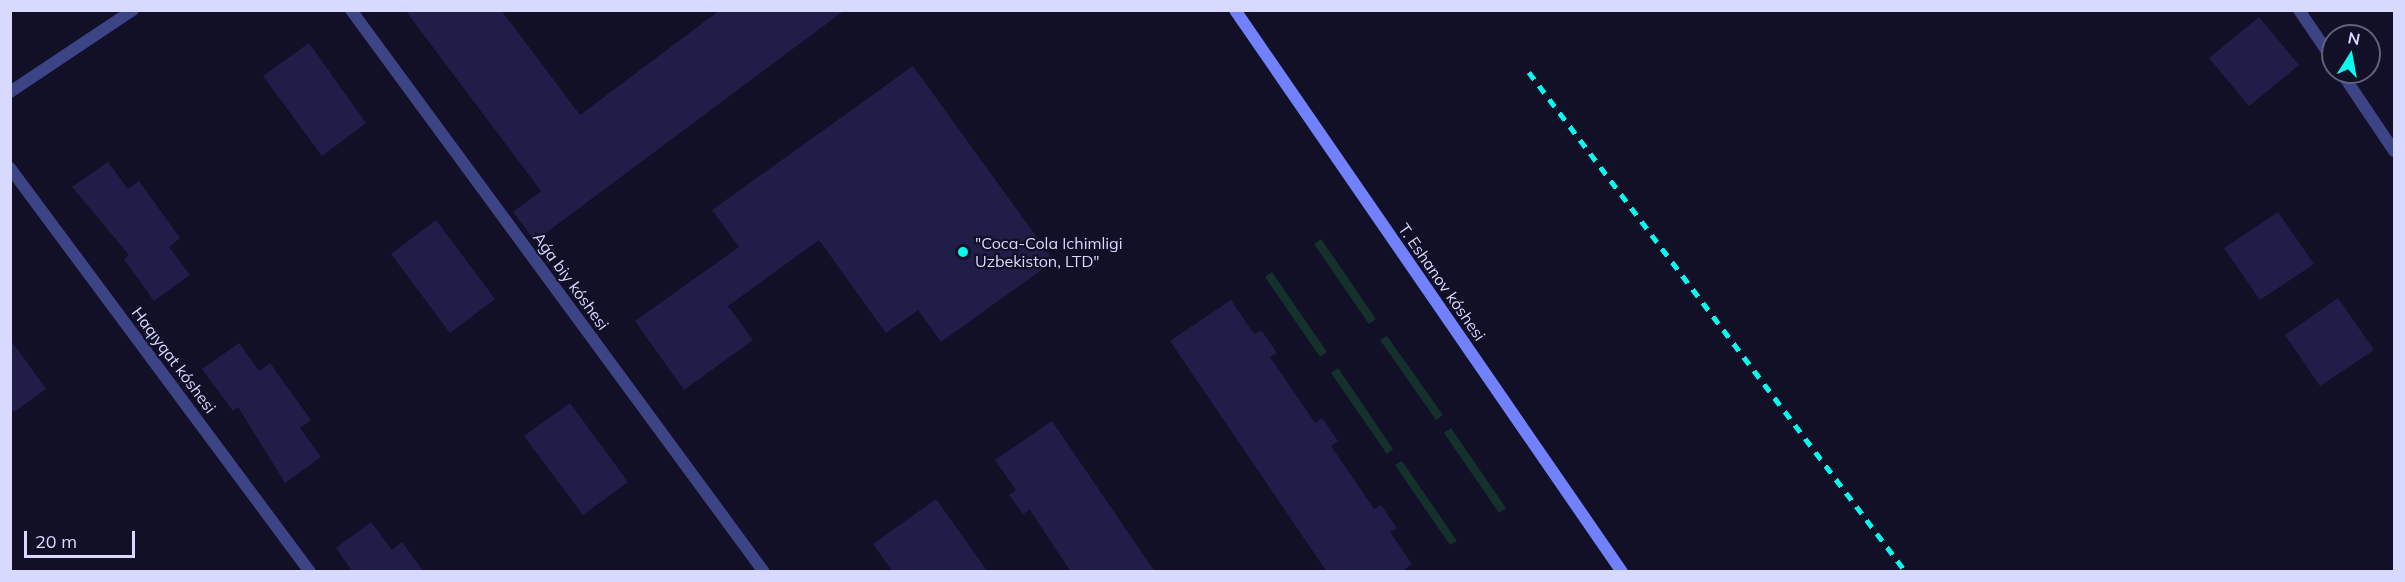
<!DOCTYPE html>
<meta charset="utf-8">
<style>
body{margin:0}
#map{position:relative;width:2405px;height:582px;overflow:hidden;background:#111027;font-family:Mulish,sans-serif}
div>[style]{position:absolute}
.green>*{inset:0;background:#14312c}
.building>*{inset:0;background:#201d48}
.street>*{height:12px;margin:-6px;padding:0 6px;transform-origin:6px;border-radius:6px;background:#3d4485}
.secondary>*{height:12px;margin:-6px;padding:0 6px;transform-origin:6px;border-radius:6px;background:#7181fc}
.rail>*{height:4.5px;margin-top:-2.25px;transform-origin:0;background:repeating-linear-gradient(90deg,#09f9ef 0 9px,transparent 0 17px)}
.dots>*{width:16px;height:16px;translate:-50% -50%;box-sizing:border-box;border:3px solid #111027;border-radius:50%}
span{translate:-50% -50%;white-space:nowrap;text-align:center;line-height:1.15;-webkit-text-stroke:4.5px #111027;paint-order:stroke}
.poi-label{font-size:16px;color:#d8d9fe}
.left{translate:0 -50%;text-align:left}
.street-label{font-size:16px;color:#d8d9fe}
.frame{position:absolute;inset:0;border:12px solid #d8d9fe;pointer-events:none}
.north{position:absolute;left:2321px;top:24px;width:60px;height:60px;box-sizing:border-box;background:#111027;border:2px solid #61607d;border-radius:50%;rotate:11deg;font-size:16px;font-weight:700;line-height:24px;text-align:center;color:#d8d9fe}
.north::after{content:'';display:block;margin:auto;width:21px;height:27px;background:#09f9ef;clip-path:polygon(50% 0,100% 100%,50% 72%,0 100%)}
.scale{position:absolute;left:24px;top:531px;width:111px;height:27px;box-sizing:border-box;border:3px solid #d8d9fe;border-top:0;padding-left:8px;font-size:18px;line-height:21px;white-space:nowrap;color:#d8d9fe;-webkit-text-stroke:4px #111027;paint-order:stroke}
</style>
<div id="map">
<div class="green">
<div style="clip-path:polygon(1321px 239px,1376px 319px,1369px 324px,1314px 244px)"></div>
<div style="clip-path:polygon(1272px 272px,1327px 352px,1320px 357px,1265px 277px)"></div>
<div style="clip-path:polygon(1387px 336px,1443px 415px,1436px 420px,1380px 340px)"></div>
<div style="clip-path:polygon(1338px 368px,1393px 449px,1387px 454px,1331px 373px)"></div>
<div style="clip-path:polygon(1451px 428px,1506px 508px,1499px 513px,1444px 433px)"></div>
<div style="clip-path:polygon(1402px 461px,1457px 541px,1450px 545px,1395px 465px)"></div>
</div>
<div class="building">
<div style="clip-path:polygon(405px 10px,501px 10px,580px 115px,720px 10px,845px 10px,535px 241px,513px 212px,541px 191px)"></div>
<div style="clip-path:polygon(2259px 17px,2299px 65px,2249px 106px,2209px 58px)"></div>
<div style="clip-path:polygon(309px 43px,366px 123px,322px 156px,263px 76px)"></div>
<div style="clip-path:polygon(913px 66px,1054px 261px,941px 342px,918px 310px,886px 333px,819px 240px,728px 306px,753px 340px,684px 390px,635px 321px,739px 247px,712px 210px)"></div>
<div style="clip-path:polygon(108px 162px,128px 189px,139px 181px,180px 238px,169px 247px,190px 275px,154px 301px,124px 259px,129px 255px,72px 187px)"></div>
<div style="clip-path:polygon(2278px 212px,2314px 264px,2260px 300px,2224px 248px)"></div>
<div style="clip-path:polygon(436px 220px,495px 299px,450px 333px,391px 254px)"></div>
<div style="clip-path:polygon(2338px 298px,2374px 350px,2320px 386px,2285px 335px)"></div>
<div style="clip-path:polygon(1231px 300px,1254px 334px,1261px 330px,1277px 353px,1270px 357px,1315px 423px,1322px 418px,1338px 441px,1331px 446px,1374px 509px,1381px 505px,1397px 528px,1390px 532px,1412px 564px,1401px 572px,1327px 572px,1170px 341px)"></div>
<div style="clip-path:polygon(10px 339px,46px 389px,14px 412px,10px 407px)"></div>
<div style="clip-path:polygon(239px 343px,259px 371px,270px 363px,311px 420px,300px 428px,321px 457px,285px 483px,238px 407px,233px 411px,202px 369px)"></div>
<div style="clip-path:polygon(570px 403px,628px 482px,583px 515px,524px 436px)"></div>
<div style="clip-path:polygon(1052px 421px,1155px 572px,1071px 572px,1030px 510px,1023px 514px,1009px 495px,1016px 490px,995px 460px)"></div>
<div style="clip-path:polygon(936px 499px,988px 572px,893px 572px,873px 544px)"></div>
<div style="clip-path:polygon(371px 522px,392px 550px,402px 542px,424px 572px,353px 572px,336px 548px)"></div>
</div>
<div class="street">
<div style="left:351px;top:10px;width:697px;rotate:53.69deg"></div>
<div style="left:2299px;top:10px;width:60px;rotate:55.8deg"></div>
<div style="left:2341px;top:72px;width:95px;rotate:56.1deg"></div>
<div style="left:10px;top:92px;width:148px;rotate:-33.7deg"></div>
<div style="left:10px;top:168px;width:503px;rotate:53.4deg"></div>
</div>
<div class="secondary">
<div style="left:1235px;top:10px;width:682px;rotate:55.45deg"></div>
</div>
<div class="rail">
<div style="left:1529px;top:72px;width:626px;rotate:52.98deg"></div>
</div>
<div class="dots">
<div style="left:963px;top:252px;background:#09f9ef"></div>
</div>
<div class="poi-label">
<span class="left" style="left:975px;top:252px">"Coca-Cola Ichimligi<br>Uzbekiston, LTD"</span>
</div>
<div class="street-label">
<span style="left:571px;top:281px;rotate:54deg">Aǵa biy kóshesi</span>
<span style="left:1442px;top:282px;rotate:55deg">T. Eshanov kóshesi</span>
<span style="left:174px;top:360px;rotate:53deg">Haqıyqat kóshesi</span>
</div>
<div class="frame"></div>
<div class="north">N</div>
<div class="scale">20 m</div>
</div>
